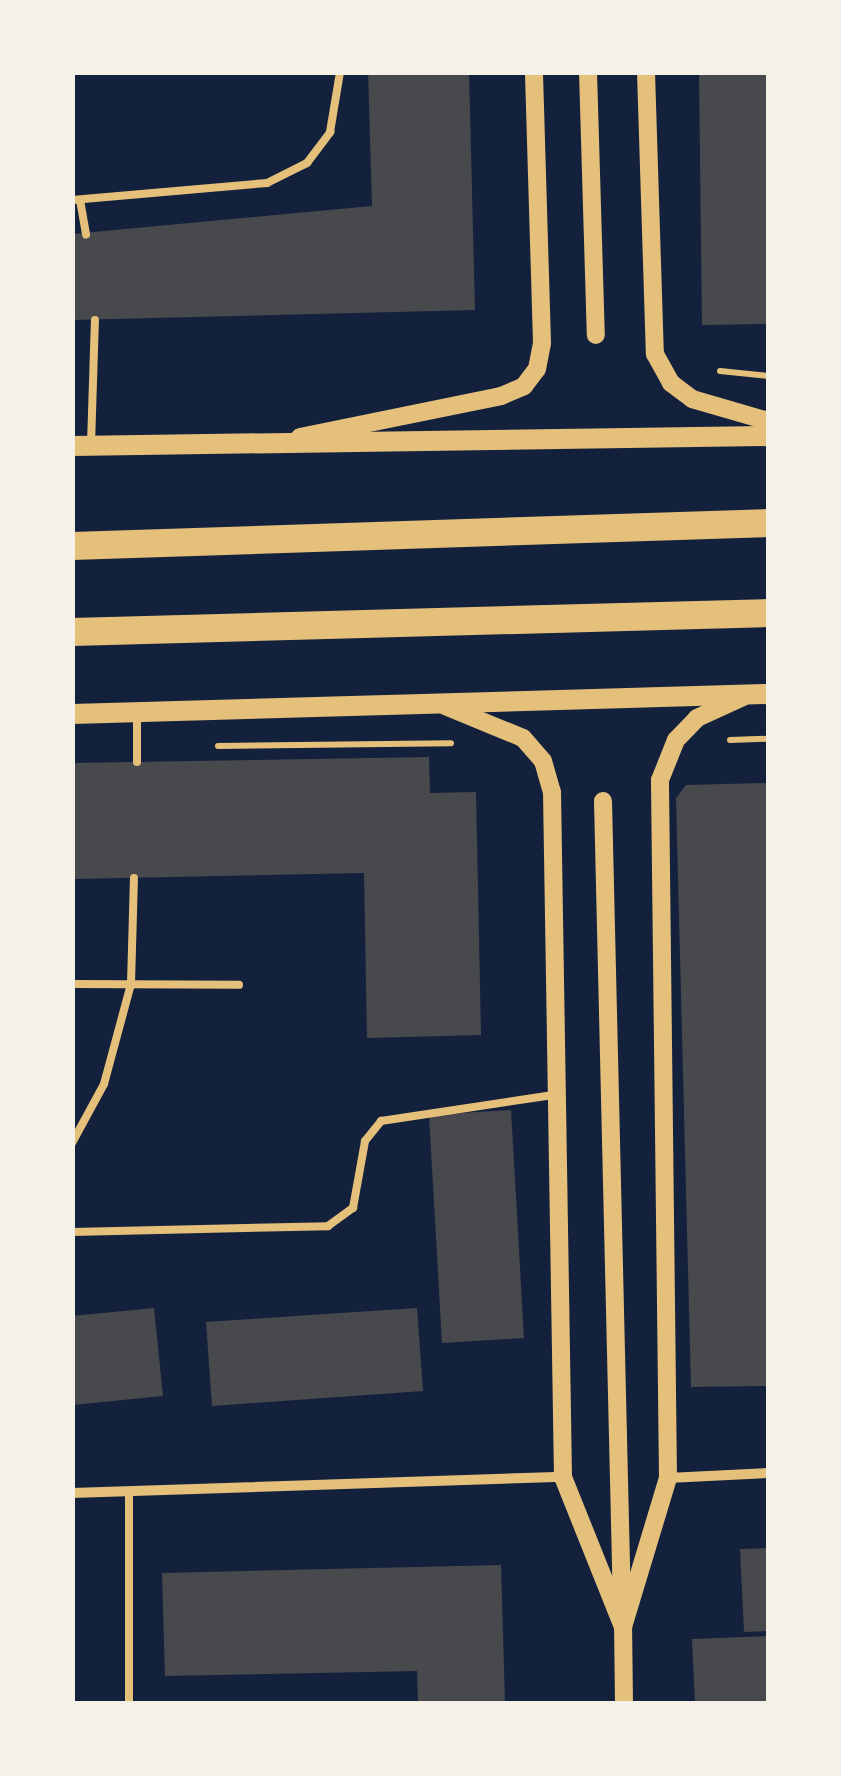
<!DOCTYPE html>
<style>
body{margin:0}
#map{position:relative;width:841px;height:1776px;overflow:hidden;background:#14213d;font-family:Figtree,sans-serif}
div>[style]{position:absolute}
.building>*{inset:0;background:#48494c}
.path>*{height:6px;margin:-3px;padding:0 3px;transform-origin:3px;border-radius:3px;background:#e5c07b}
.service>*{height:8px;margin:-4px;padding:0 4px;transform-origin:4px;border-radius:4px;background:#e5c07b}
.minor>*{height:10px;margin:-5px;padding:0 5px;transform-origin:5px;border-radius:5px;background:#e5c07b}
.tertiary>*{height:18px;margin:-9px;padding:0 9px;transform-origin:9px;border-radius:9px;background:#e5c07b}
.secondary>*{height:20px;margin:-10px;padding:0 10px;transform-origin:10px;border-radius:10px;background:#e5c07b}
.trunk>*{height:28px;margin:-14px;padding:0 14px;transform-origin:14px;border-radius:14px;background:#e5c07b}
span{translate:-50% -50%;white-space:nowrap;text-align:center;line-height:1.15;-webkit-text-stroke:9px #f6f1e7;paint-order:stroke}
.frame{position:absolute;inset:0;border:75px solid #f6f1e7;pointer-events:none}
</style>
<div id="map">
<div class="building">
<div style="clip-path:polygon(368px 72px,469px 72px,475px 310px,72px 320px,72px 234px,372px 206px)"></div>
<div style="clip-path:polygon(699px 72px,768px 72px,768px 324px,702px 325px)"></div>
<div style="clip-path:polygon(429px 757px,430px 793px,476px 792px,481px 1035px,367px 1038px,364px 873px,72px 879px,72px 763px)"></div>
<div style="clip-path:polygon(768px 783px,768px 1386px,691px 1387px,676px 798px,686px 785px)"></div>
<div style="clip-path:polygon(511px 1110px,524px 1338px,442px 1343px,429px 1115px)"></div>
<div style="clip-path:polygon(154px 1308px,163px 1396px,72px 1405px,72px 1316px)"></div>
<div style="clip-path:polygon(417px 1308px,423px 1391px,212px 1406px,206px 1322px)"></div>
<div style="clip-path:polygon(768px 1548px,768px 1631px,744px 1632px,740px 1549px)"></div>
<div style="clip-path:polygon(501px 1565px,505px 1704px,418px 1704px,417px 1671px,165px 1676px,162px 1573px)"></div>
<div style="clip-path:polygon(768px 1636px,768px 1704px,695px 1704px,692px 1639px)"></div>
</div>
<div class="path">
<div style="left:720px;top:371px;width:48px;rotate:5.9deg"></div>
<div style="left:730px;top:740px;width:38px;rotate:-2deg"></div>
<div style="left:218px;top:746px;width:233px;rotate:-0.7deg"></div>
</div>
<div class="service">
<div style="left:72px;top:200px;width:196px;rotate:-5deg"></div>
<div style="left:267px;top:183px;width:45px;rotate:-26.6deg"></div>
<div style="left:307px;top:163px;width:39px;rotate:-53deg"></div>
<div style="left:330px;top:132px;width:61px;rotate:-80.5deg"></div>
<div style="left:80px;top:200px;width:35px;rotate:80deg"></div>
<div style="left:91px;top:445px;width:125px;rotate:-88.2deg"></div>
<div style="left:137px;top:762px;width:45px;rotate:-90deg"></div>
<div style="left:72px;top:984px;width:167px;rotate:0.3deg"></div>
<div style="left:72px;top:1143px;width:67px;rotate:-61.5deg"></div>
<div style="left:104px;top:1084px;width:104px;rotate:-74.9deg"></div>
<div style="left:131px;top:984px;width:106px;rotate:-88.4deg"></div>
<div style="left:72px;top:1232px;width:256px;rotate:-1.3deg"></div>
<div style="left:328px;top:1226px;width:31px;rotate:-36deg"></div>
<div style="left:353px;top:1208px;width:68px;rotate:-79.8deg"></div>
<div style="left:365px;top:1141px;width:26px;rotate:-51deg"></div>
<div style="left:381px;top:1121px;width:174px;rotate:-8.6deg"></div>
<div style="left:129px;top:1493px;width:211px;rotate:90deg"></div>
</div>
<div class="minor">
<div style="left:668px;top:1478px;width:100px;rotate:-2.9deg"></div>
<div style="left:72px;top:1493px;width:491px;rotate:-1.9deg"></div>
</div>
<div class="tertiary">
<div style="left:588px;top:72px;width:263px;rotate:88.3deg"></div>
<div style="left:646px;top:72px;width:282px;rotate:88.2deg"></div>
<div style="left:655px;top:354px;width:33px;rotate:61deg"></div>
<div style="left:671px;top:383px;width:26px;rotate:37deg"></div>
<div style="left:692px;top:399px;width:79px;rotate:16.1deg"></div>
<div style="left:300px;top:437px;width:205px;rotate:-11.5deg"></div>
<div style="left:501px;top:396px;width:25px;rotate:-23deg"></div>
<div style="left:524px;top:386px;width:21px;rotate:-53deg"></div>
<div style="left:537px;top:369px;width:26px;rotate:-79deg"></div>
<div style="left:542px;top:343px;width:271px;rotate:-91.7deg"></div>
<div style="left:445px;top:706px;width:84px;rotate:22.3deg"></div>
<div style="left:523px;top:738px;width:30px;rotate:49deg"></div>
<div style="left:543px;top:761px;width:32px;rotate:74deg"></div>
<div style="left:552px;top:792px;width:685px;rotate:89.08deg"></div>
<div style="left:563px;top:1477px;width:162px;rotate:68.2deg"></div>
<div style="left:603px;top:801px;width:809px;rotate:88.65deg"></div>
<div style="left:624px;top:1704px;width:77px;rotate:-90.7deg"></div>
<div style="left:623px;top:1627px;width:156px;rotate:-73.2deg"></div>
<div style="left:668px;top:1478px;width:698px;rotate:-90.66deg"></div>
<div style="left:660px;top:780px;width:43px;rotate:-68.2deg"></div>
<div style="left:676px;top:740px;width:30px;rotate:-46deg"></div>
<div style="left:697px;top:718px;width:51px;rotate:-24.5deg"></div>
</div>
<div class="secondary">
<div style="left:72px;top:446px;width:696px;rotate:-0.82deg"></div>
<div style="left:72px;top:714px;width:696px;rotate:-1.65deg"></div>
</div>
<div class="trunk">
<div style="left:72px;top:546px;width:696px;rotate:-1.89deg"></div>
<div style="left:72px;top:632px;width:696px;rotate:-1.56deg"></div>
</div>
<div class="frame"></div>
</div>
